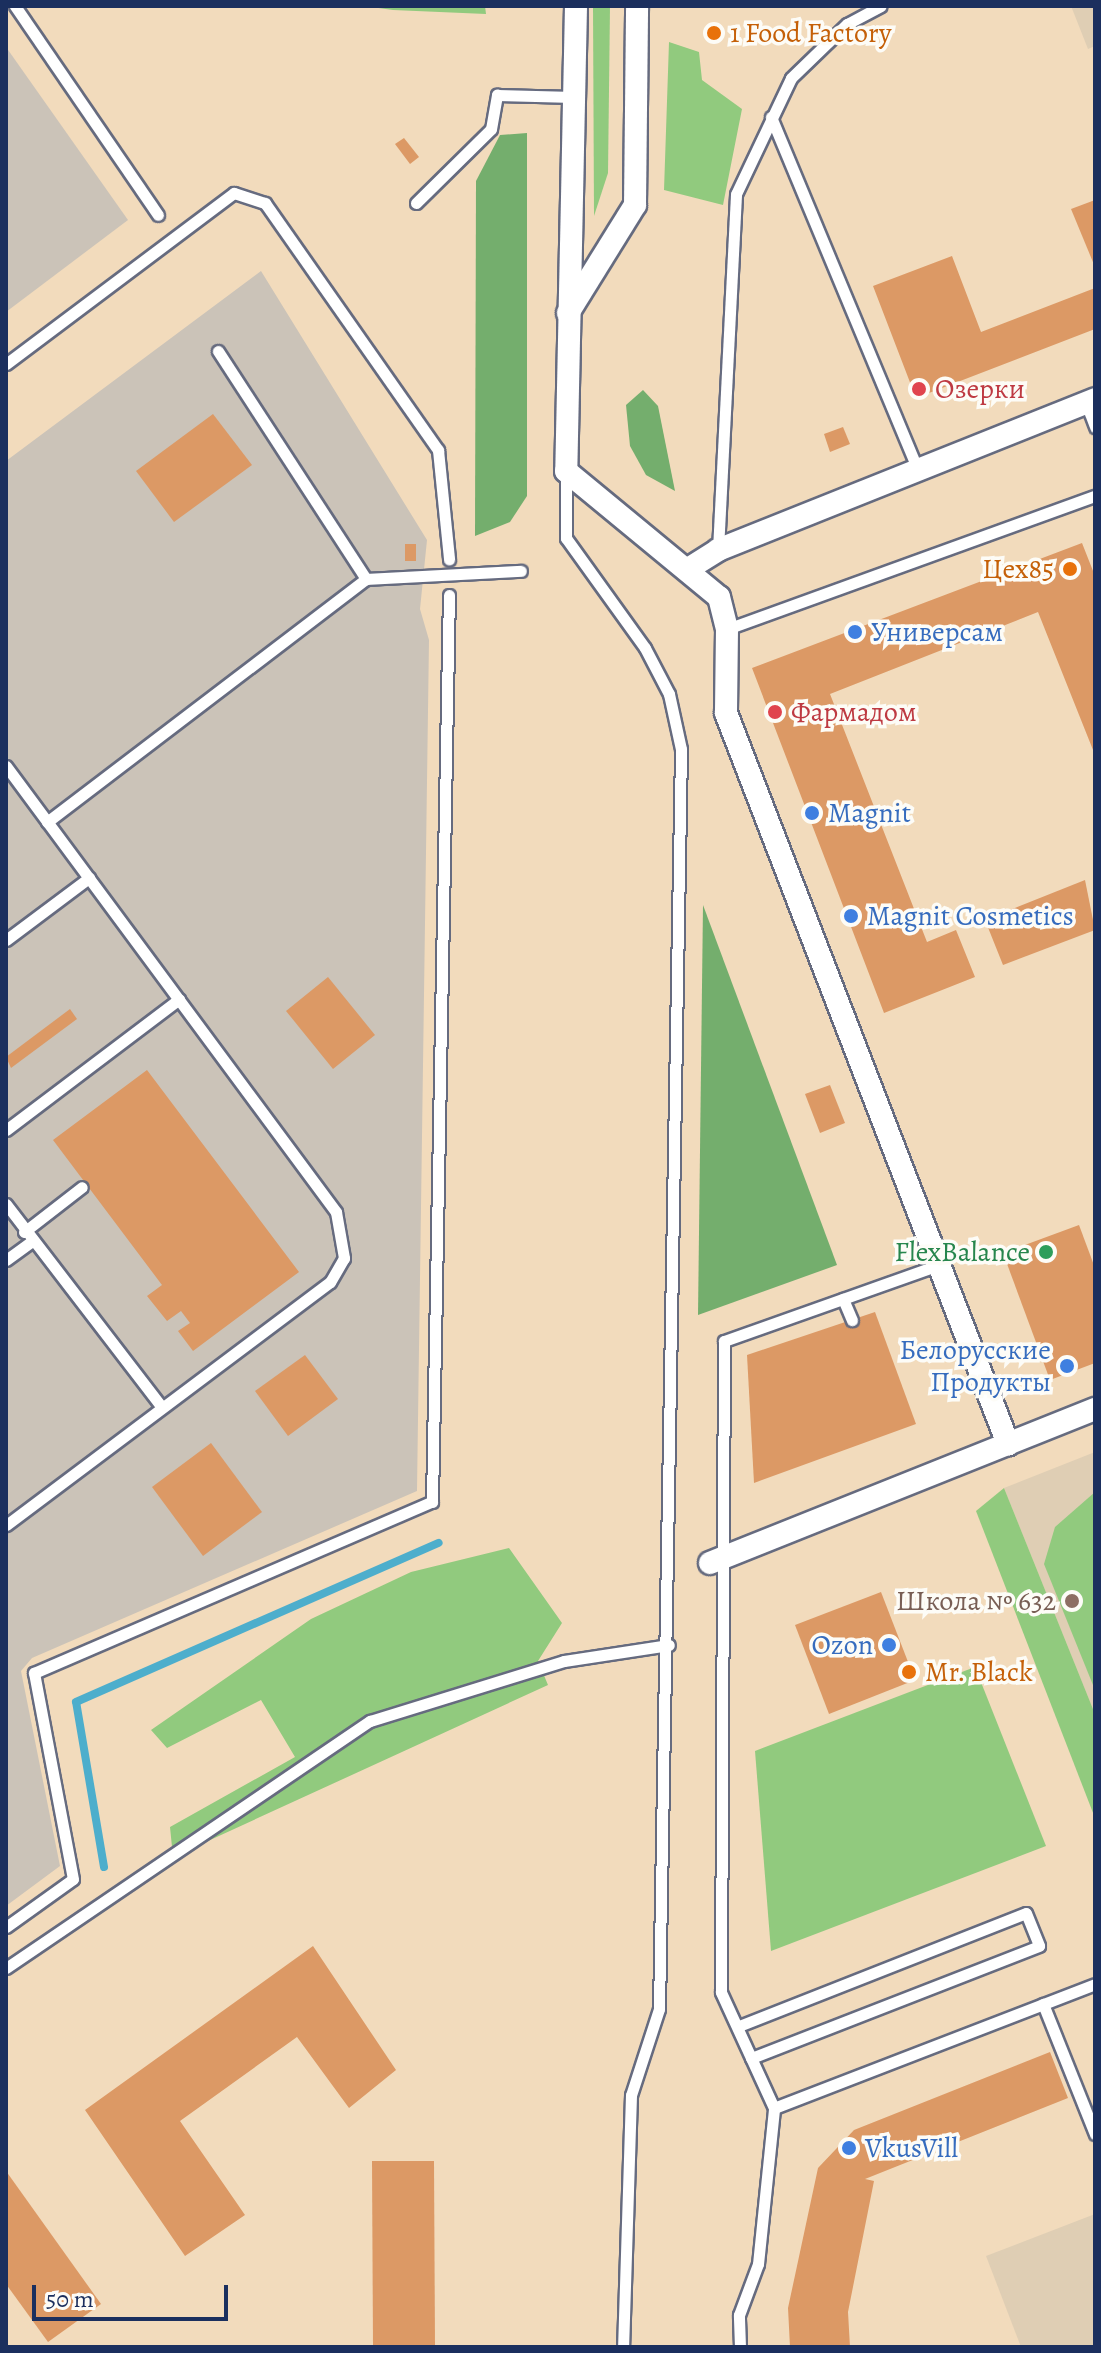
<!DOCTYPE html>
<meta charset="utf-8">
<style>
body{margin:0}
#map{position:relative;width:1101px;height:2353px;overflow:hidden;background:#f2dbbc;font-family:Alegreya,serif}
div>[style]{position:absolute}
.built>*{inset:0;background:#dfceb4}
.industrial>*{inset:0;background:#cbc3b8}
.green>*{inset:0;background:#91ca7e}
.forest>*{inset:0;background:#74ae6d}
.stream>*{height:8px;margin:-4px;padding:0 4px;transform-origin:4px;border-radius:4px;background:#4daecc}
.building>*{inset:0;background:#dc9965}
.roads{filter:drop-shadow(2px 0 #666b7f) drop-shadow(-2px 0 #666b7f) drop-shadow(0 2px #666b7f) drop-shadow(0 -2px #666b7f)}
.lane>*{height:11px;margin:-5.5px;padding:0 5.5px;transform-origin:5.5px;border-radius:5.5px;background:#fff}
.street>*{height:22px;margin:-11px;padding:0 11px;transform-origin:11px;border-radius:11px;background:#fff}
.dots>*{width:22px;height:22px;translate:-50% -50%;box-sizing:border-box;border:4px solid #fdfcf7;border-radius:50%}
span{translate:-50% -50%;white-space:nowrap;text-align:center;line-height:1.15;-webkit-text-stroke:7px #fdfcf7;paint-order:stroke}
.food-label{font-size:28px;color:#c56008}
.left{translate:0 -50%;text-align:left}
.right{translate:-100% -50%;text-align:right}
.health-label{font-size:28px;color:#be3a42}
.shop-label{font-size:28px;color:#366cbe}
.leisure-label{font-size:28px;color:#27864d}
.education-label{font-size:28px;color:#785e54}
.frame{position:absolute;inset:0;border:8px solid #1b2f5e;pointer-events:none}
.scale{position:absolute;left:32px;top:2285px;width:196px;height:36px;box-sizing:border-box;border:4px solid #1b2f5e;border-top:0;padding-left:10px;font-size:24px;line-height:28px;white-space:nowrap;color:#1b2f5e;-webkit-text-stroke:6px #fdfcf7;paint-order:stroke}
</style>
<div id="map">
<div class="built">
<div style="clip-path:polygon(1071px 6px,1095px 6px,1095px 46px,1088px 49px)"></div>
<div style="clip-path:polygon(1095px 1452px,1095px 1714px,1004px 1488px)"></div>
<div style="clip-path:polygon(1095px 2214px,1095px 2347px,1021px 2347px,986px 2256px)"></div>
</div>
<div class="industrial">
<div style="clip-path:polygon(6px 47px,128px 220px,6px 312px)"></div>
<div style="clip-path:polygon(261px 271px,427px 540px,420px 609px,429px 640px,417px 1491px,32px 1658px,21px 1671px,60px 1866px,6px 1906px,6px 461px)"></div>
</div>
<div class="green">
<div style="clip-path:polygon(364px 6px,485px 6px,486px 14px,393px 10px)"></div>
<div style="clip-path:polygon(593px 6px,610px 6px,608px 173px,594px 216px)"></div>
<div style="clip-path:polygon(669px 42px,699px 52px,702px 80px,742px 109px,723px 205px,664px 190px)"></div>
<div style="clip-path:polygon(1004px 1488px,1095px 1714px,1095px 1818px,976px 1511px)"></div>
<div style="clip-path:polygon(1095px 1492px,1095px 1690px,1044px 1564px,1055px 1527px)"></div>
<div style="clip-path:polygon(509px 1548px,562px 1623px,538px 1661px,548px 1685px,173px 1857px,170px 1827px,295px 1757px,261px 1700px,167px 1748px,151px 1730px,311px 1619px,411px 1572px)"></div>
<div style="clip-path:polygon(975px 1667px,1046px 1846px,771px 1951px,755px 1751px)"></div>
</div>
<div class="forest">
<div style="clip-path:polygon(527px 133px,527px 496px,510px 522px,475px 536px,476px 181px,500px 135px)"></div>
<div style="clip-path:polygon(643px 390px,658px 406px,675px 491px,646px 475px,630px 446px,626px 405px)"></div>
<div style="clip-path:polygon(703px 905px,837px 1265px,698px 1315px)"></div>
</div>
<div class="stream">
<div style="left:104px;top:1867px;width:167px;rotate:-99.6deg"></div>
<div style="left:76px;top:1702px;width:396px;rotate:-23.7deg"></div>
</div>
<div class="building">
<div style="clip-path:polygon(404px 138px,419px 157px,410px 164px,395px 144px)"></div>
<div style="clip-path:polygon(1095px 200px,1095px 267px,1071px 209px)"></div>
<div style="clip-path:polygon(952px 256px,981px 332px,1095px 288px,1095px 329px,916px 398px,873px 286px)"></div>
<div style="clip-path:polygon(213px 414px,252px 465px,174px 522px,136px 471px)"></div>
<div style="clip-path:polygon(843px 427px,850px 444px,830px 452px,824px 434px)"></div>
<div style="clip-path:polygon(1082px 543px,1095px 576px,1095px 755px,1038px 612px,830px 694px,927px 942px,956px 930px,975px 977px,884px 1013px,752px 668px)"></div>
<div style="clip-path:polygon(405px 544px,416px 544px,416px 561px,405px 561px)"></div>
<div style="clip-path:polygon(1085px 880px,1095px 930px,1003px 965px,985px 920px)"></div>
<div style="clip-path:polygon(328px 977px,375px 1035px,333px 1069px,286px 1011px)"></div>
<div style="clip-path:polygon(70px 1009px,77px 1019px,11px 1068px,6px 1057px)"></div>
<div style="clip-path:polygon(147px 1070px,299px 1272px,193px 1351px,178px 1331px,190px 1323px,181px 1311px,167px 1321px,147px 1296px,162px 1285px,53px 1140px)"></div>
<div style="clip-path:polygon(830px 1085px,845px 1123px,820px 1133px,805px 1094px)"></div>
<div style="clip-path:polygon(1079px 1225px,1095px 1268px,1095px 1363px,1050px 1380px,1003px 1253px)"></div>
<div style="clip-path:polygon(875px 1312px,916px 1424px,754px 1483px,747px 1355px)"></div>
<div style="clip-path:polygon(305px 1355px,338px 1399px,288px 1436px,255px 1391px)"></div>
<div style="clip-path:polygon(211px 1443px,262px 1512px,203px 1556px,152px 1487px)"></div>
<div style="clip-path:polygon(881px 1592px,915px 1680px,829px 1714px,795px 1625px)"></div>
<div style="clip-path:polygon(313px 1946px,396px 2070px,349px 2108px,297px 2037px,180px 2121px,245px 2215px,185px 2256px,85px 2110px)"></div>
<div style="clip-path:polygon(1050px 2052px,1068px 2098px,865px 2179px,874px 2181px,848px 2312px,850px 2347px,790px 2347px,788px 2308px,818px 2168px,854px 2130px)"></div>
<div style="clip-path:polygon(372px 2161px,434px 2161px,435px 2347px,373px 2347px)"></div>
<div style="clip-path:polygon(6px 2171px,101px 2304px,48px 2342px,6px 2284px)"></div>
</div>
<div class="roads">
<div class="lane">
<div style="left:15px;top:6px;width:253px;rotate:55.6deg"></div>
<div style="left:771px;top:117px;width:382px;rotate:67.4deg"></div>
<div style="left:416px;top:203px;width:105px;rotate:-44.6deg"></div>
<div style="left:491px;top:129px;width:35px;rotate:-80deg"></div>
<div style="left:497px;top:95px;width:77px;rotate:1.5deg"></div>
<div style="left:218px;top:351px;width:272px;rotate:57deg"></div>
<div style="left:6px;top:364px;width:285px;rotate:-36.9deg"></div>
<div style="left:234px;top:193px;width:33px;rotate:18deg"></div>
<div style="left:265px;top:203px;width:302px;rotate:55deg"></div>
<div style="left:438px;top:450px;width:110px;rotate:84.2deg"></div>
<div style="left:1086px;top:403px;width:26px;rotate:69deg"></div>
<div style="left:566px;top:473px;width:65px;rotate:90deg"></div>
<div style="left:566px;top:538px;width:135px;rotate:54.3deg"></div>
<div style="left:645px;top:648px;width:52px;rotate:62.4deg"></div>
<div style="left:669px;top:694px;width:56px;rotate:77.7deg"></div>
<div style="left:681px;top:749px;width:1260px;rotate:91deg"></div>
<div style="left:659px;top:2009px;width:90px;rotate:108deg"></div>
<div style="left:631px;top:2095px;width:252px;rotate:91.8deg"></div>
<div style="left:718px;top:550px;width:356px;rotate:-87.1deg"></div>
<div style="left:736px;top:194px;width:128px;rotate:-64.6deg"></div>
<div style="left:791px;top:78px;width:78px;rotate:-44deg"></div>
<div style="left:847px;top:24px;width:38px;rotate:-28deg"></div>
<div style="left:727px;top:629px;width:391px;rotate:-19.9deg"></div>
<div style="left:6px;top:766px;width:555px;rotate:53.5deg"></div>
<div style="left:336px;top:1212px;width:47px;rotate:80.1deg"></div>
<div style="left:344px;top:1258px;width:28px;rotate:120deg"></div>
<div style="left:330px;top:1282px;width:405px;rotate:143.1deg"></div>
<div style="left:47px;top:822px;width:401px;rotate:-37.3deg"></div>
<div style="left:366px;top:579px;width:155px;rotate:-3deg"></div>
<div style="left:6px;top:940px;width:104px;rotate:-36.8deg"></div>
<div style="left:6px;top:1130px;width:217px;rotate:-37.1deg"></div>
<div style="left:6px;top:1204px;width:255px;rotate:52.5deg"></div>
<div style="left:24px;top:1232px;width:73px;rotate:-37.8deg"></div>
<div style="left:6px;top:1260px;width:31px;rotate:-36deg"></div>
<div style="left:843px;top:1299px;width:23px;rotate:67deg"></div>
<div style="left:6px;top:1927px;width:82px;rotate:-35.6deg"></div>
<div style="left:73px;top:1879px;width:210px;rotate:-100.7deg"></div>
<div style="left:34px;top:1673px;width:433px;rotate:-23.3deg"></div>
<div style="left:432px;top:1502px;width:907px;rotate:-88.93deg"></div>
<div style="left:6px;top:1968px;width:440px;rotate:-34.2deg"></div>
<div style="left:370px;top:1721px;width:203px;rotate:-17.2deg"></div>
<div style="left:564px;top:1661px;width:106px;rotate:-8.7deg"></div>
<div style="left:1043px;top:2004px;width:140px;rotate:68.2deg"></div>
<div style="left:739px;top:2026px;width:308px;rotate:-21.5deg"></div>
<div style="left:1026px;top:1913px;width:35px;rotate:68deg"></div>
<div style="left:1039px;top:1946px;width:309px;rotate:158.7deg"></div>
<div style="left:774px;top:2108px;width:344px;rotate:-21.1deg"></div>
<div style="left:740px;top:2347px;width:32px;rotate:-92deg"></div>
<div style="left:739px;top:2315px;width:54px;rotate:-69.6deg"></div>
<div style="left:758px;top:2264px;width:157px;rotate:-84.1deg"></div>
<div style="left:774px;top:2108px;width:128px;rotate:-114.6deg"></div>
<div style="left:721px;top:1992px;width:651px;rotate:-89.74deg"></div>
<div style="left:724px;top:1341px;width:228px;rotate:-19.5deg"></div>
</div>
<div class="street">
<div style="left:576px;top:6px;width:465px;rotate:91.2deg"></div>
<div style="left:566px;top:471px;width:198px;rotate:39.5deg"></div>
<div style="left:719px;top:597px;width:33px;rotate:76deg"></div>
<div style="left:727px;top:629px;width:84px;rotate:90.7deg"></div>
<div style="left:726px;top:713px;width:784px;rotate:68.9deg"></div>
<div style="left:568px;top:313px;width:127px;rotate:-58.2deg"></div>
<div style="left:635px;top:205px;width:199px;rotate:-89.4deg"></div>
<div style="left:688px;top:569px;width:36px;rotate:-32deg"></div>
<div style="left:718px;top:550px;width:406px;rotate:-21.8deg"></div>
<div style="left:710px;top:1563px;width:415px;rotate:-21.8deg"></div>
</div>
</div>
<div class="dots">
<div style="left:714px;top:33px;background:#e8710a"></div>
<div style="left:919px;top:389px;background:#e0444e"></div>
<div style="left:1070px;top:569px;background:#e8710a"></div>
<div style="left:855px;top:632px;background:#3f7fe0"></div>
<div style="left:775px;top:712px;background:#e0444e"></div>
<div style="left:812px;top:813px;background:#3f7fe0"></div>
<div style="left:851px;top:916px;background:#3f7fe0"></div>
<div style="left:1046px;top:1252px;background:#2e9e5b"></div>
<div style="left:1067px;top:1366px;background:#3f7fe0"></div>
<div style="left:1072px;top:1601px;background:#8d6e63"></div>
<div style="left:889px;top:1645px;background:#3f7fe0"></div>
<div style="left:909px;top:1672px;background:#e8710a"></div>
<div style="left:849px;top:2148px;background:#3f7fe0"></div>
</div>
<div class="food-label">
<span class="left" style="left:730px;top:33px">1 Food Factory</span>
<span class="right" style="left:1054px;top:569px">Цех85</span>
<span class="left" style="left:925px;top:1672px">Mr. Black</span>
</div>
<div class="health-label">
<span class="left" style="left:935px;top:389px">Озерки</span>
<span class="left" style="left:791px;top:712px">Фармадом</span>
</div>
<div class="shop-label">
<span class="left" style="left:871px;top:632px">Универсам</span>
<span class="left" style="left:828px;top:813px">Magnit</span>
<span class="left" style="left:867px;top:916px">Magnit Cosmetics</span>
<span class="right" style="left:1051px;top:1366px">Белорусские<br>Продукты</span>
<span class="right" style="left:873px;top:1645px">Ozon</span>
<span class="left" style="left:865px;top:2148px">VkusVill</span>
</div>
<div class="leisure-label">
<span class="right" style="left:1030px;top:1252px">FlexBalance</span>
</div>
<div class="education-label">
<span class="right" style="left:1056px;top:1601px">Школа № 632</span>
</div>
<div class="frame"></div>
<div class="scale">50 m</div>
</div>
